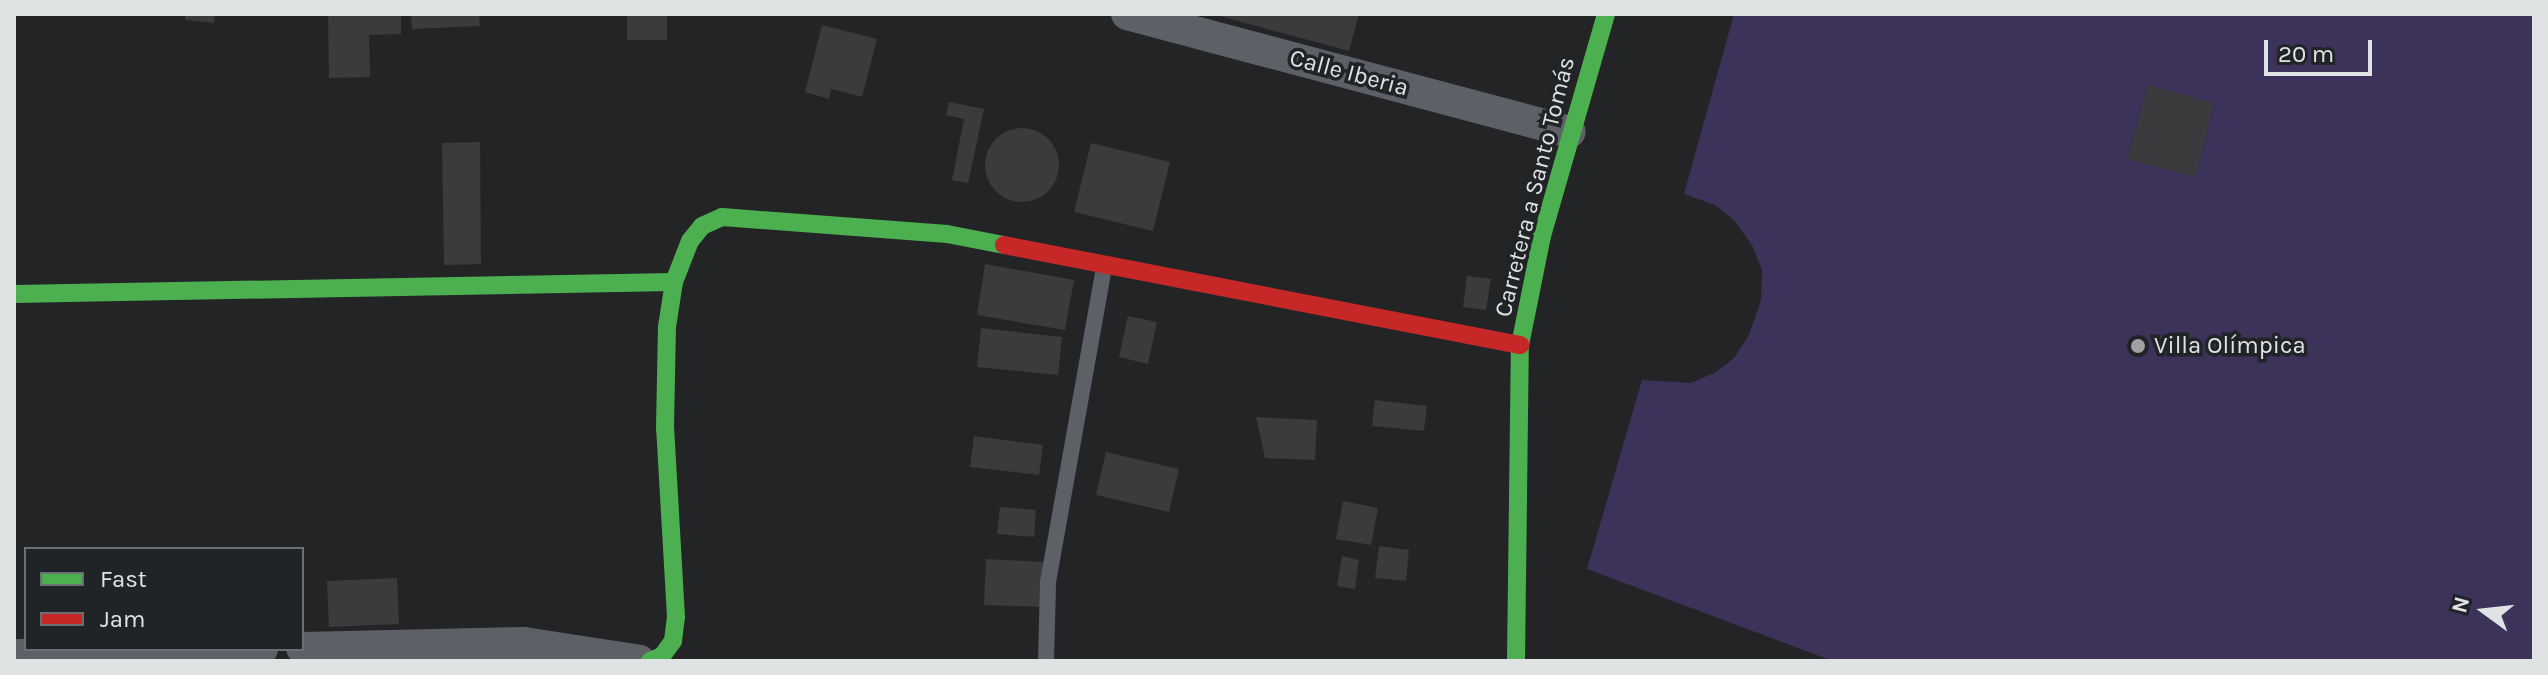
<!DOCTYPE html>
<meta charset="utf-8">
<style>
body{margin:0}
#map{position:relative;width:2548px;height:675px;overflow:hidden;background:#222426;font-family:Karla,sans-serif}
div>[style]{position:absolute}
.green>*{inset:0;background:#3d325a}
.building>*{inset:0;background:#393b3c}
.round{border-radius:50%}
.lane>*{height:16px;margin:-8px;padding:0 8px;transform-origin:8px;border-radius:8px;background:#5e6067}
.street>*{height:32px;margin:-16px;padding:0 16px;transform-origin:16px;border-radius:16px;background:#5e6067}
.fast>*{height:18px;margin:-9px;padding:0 9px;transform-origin:9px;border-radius:9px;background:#4caf50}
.jam>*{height:18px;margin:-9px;padding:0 9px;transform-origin:9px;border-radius:9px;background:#c62828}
.dots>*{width:22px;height:22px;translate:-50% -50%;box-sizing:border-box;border:4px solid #212427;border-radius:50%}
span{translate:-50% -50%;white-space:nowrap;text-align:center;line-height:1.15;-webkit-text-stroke:7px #212427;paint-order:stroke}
.street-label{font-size:24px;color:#e0e3e4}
.poi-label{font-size:24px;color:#e0e3e4}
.left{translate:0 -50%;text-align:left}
.frame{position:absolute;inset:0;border:16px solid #e0e3e4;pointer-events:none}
.legend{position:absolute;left:24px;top:547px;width:280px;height:104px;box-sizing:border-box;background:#212427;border:2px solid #6d7073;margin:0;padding:10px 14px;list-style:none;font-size:24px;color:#e0e3e4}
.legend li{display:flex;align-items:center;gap:16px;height:40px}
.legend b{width:40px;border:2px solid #6d7073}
.north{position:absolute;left:2444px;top:571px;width:80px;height:80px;-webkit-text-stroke:6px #212427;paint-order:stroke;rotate:285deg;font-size:22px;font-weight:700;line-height:32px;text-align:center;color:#e0e3e4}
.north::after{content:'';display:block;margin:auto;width:28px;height:36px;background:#e0e3e4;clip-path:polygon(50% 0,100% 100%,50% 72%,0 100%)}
.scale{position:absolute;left:2264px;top:40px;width:108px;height:36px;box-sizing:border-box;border:4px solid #e0e3e4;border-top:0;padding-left:10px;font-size:24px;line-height:28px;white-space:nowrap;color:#e0e3e4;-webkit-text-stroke:6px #212427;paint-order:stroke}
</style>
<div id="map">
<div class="green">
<div style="clip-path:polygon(1734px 14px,2534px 14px,2534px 661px,1833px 661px,1587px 569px,1642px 380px,1691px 383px,1716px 372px,1734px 358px,1749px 335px,1761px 300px,1762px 270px,1753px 247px,1734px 220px,1715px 205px,1684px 194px)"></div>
</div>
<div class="building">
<div style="clip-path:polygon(185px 14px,215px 14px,214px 23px,185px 20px)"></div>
<div style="clip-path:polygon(328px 14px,401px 14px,401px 34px,369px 35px,370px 77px,329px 78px)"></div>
<div style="clip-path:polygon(411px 14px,479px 14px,480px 26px,412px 29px)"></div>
<div style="clip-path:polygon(627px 14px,667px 14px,667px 40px,627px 40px)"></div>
<div style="clip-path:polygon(1212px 14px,1359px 14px,1349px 51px)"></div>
<div style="clip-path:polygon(822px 25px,877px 39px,862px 97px,831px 89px,829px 99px,805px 92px)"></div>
<div style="clip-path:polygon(2148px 85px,2214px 103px,2195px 177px,2127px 159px)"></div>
<div style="clip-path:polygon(949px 102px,984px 109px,968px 183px,952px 180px,964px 119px,946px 115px)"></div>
<div class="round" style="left:985px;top:128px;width:74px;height:74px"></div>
<div style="clip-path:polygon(480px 142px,481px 264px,444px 265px,442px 143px)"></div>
<div style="clip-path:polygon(1091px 143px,1170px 162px,1153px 231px,1074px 212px)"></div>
<div style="clip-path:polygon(985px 264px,1074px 280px,1065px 330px,977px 315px)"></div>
<div style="clip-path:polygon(1467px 276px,1491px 279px,1486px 310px,1463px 307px)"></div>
<div style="clip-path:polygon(1128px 316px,1157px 322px,1148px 364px,1119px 357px)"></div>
<div style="clip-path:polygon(981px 328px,1062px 337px,1058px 375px,977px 367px)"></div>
<div style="clip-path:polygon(1375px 400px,1427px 406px,1424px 431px,1372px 426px)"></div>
<div style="clip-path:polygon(1256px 417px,1317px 420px,1315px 460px,1265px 458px)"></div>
<div style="clip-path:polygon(974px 436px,1043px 445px,1039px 475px,970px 467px)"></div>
<div style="clip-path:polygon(1106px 452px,1179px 469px,1169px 512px,1096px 495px)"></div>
<div style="clip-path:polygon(1343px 501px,1378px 508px,1371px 545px,1336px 539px)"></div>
<div style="clip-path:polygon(1000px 507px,1036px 510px,1034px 537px,997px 534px)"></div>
<div style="clip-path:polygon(1379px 546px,1409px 550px,1406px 581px,1375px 578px)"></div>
<div style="clip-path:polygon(1342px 556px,1359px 560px,1355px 589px,1337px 586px)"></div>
<div style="clip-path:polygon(986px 559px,1043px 562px,1042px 607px,984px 605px)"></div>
<div style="clip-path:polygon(397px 578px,399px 624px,329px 627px,327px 581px)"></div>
</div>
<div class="lane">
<div style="left:1046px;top:661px;width:79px;rotate:-88.5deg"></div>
<div style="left:1048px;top:582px;width:319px;rotate:-79.9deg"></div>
</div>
<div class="street">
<div style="left:1127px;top:14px;width:458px;rotate:14.9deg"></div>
<div style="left:302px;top:648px;width:222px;rotate:-1.3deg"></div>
<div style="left:524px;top:643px;width:117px;rotate:8.8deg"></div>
<div style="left:20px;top:655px;width:242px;rotate:-1.4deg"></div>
</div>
<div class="fast">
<div style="left:14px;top:294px;width:660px;rotate:-1.04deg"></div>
<div style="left:650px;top:661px;width:13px;rotate:-23deg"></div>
<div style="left:662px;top:656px;width:19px;rotate:-54deg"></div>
<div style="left:673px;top:641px;width:24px;rotate:-83deg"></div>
<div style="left:676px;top:617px;width:188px;rotate:-93.3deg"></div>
<div style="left:665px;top:429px;width:102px;rotate:-88.9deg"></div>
<div style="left:667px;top:327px;width:46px;rotate:-81.2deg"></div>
<div style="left:674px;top:282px;width:44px;rotate:-68.7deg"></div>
<div style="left:690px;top:241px;width:19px;rotate:-51deg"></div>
<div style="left:702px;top:226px;width:22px;rotate:-24deg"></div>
<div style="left:722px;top:217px;width:226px;rotate:4.3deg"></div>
<div style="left:947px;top:234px;width:58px;rotate:10.9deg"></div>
<div style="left:1516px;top:661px;width:316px;rotate:-89.3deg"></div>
<div style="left:1520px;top:345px;width:111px;rotate:-78.6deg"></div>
<div style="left:1542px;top:236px;width:231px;rotate:-73.9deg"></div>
</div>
<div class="jam">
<div style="left:1004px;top:245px;width:526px;rotate:10.97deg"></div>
</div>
<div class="dots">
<div style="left:2138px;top:346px;background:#9ea0a2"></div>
</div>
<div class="street-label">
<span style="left:1349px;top:73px;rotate:15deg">Calle Iberia</span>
<span style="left:1535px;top:187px;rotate:-76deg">Carretera a Santo Tomás</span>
</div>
<div class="poi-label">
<span class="left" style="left:2154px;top:346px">Villa Olímpica</span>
</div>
<div class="frame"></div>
<ul class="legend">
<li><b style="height:10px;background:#4caf50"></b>Fast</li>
<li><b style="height:10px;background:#c62828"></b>Jam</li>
</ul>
<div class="north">N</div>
<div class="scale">20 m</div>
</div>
